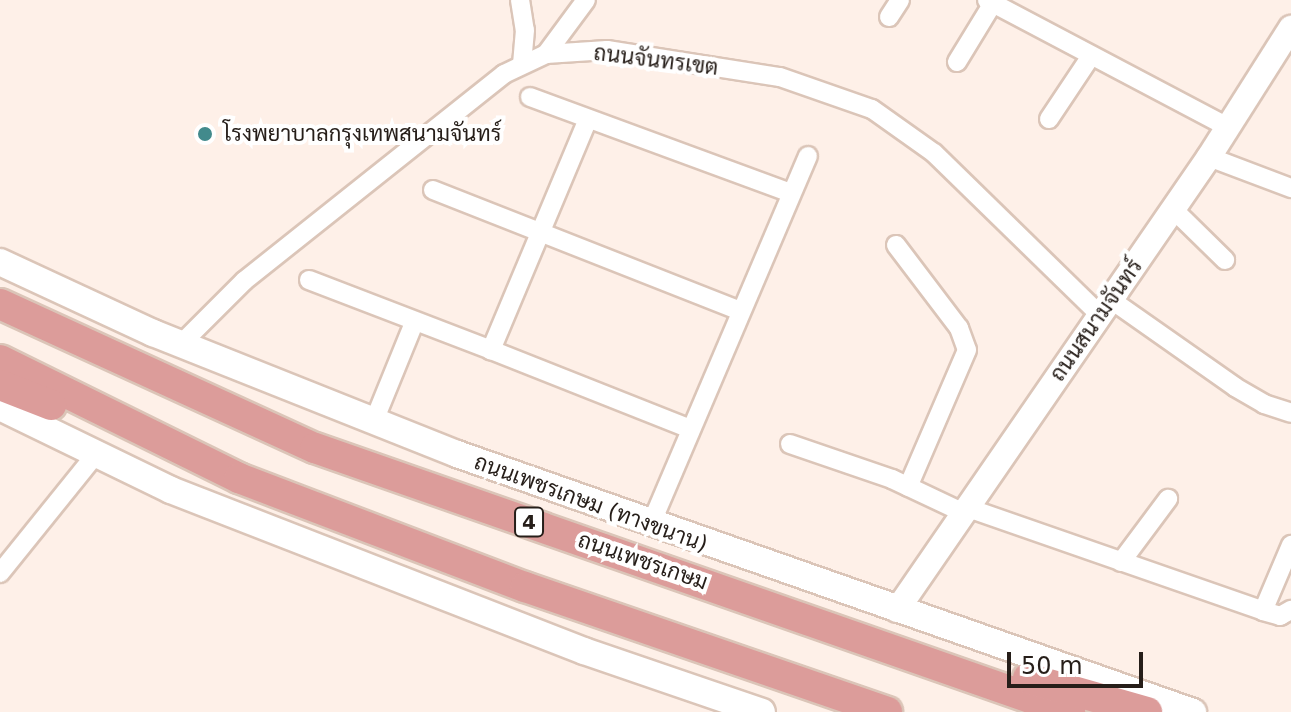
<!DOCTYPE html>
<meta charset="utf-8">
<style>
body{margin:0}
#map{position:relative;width:1291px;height:712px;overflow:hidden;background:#fef0e8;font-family:"DejaVu Sans",Sarabun,sans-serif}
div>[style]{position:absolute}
.roads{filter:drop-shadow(2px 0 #dbc5b8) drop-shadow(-2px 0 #dbc5b8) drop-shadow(0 2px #dbc5b8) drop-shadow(0 -2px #dbc5b8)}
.minor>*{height:18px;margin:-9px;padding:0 9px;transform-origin:9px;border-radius:9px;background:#fff}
.tertiary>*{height:24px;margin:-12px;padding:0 12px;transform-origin:12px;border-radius:12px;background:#fff}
.secondary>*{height:26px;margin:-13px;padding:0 13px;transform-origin:13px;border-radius:13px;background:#fff}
.trunk>*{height:30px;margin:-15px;padding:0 15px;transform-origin:15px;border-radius:15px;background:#dc9c9a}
.dots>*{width:22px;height:22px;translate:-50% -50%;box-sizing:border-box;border:4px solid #fff;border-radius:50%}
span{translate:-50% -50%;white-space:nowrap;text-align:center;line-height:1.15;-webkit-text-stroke:8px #fff;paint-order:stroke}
.shield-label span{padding:2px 6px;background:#fff;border:2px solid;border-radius:6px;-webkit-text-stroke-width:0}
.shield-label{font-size:20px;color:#261e19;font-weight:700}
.street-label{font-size:22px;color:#261e19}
.poi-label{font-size:22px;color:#261e19}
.left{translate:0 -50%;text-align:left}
.scale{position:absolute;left:1007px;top:652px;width:136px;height:36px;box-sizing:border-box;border:4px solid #261e19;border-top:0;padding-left:10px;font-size:24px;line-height:28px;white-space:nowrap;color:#261e19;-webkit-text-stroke:6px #fff;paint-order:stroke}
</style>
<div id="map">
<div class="roads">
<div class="minor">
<div style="left:520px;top:0;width:30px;rotate:81deg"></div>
<div style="left:525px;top:30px;width:34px;rotate:95deg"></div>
<div style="left:987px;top:0;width:270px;rotate:27.8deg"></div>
<div style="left:889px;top:17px;width:20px;rotate:-57deg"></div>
<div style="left:546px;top:54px;width:67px;rotate:-53.5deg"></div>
<div style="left:957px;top:62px;width:69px;rotate:-58.6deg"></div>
<div style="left:530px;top:97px;width:278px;rotate:20.2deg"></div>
<div style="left:588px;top:119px;width:251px;rotate:112.8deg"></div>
<div style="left:491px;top:350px;width:212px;rotate:21.6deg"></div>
<div style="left:1049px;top:119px;width:76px;rotate:-56.3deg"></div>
<div style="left:1209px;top:157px;width:88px;rotate:20.7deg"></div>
<div style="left:433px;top:190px;width:328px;rotate:21.5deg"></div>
<div style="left:1173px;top:209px;width:73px;rotate:44.4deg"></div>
<div style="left:896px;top:245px;width:104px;rotate:52.8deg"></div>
<div style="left:959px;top:328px;width:23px;rotate:70deg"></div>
<div style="left:967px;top:350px;width:149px;rotate:113.3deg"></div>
<div style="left:309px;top:280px;width:195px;rotate:21deg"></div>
<div style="left:1110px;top:299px;width:153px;rotate:35.1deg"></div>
<div style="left:1235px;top:387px;width:34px;rotate:30deg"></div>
<div style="left:1264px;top:404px;width:28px;rotate:18deg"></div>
<div style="left:182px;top:343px;width:88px;rotate:-45deg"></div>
<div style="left:244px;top:281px;width:332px;rotate:-38.5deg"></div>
<div style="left:504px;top:74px;width:47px;rotate:-25.5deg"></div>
<div style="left:546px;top:54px;width:61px;rotate:-3.8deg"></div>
<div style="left:607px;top:50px;width:175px;rotate:8.9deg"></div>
<div style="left:780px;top:77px;width:97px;rotate:19.2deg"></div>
<div style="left:872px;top:109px;width:76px;rotate:35.4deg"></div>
<div style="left:934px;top:153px;width:231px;rotate:44.3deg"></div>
<div style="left:374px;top:421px;width:106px;rotate:-67.8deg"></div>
<div style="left:790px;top:444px;width:108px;rotate:18.9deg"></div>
<div style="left:892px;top:479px;width:80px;rotate:25.3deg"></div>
<div style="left:968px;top:508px;width:312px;rotate:19.2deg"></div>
<div style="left:1263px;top:611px;width:18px;rotate:16deg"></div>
<div style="left:1280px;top:616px;width:13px;rotate:-29deg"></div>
<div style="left:651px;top:524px;width:400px;rotate:-66.9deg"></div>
<div style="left:1121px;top:562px;width:79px;rotate:-53.3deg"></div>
<div style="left:0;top:573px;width:153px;rotate:-51.1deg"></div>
<div style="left:1263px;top:611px;width:72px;rotate:-67deg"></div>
</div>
<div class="tertiary">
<div style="left:897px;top:610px;width:550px;rotate:-55.44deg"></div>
<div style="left:1209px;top:157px;width:153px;rotate:-57.6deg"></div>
</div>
<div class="secondary">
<div style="left:0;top:262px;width:169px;rotate:24.9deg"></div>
<div style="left:153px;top:333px;width:327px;rotate:21.7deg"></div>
<div style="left:457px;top:454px;width:780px;rotate:19.32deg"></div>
<div style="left:0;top:407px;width:190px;rotate:25.9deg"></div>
<div style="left:171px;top:490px;width:443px;rotate:21.3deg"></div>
<div style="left:584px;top:651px;width:188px;rotate:18.9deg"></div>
</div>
<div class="trunk">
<div style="left:0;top:304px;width:346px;rotate:24.6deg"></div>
<div style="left:315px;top:448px;width:800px;rotate:19.27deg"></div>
<div style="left:0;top:360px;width:267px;rotate:26.3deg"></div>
<div style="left:239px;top:478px;width:306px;rotate:20.9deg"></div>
<div style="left:525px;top:587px;width:383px;rotate:19deg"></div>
<div style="left:0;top:385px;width:55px;rotate:21.4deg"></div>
<div style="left:1028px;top:678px;width:124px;rotate:15.9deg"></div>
</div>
</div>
<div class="dots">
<div style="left:205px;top:134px;background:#428a8c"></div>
</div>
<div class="shield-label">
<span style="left:529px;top:522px">4</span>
</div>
<div class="street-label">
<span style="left:656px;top:60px;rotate:7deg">ถนนจันทรเขต</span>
<span style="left:1096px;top:320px;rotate:-55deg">ถนนสนามจันทร์</span>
<span style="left:591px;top:503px;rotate:20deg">ถนนเพชรเกษม (ทางขนาน)</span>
<span style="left:643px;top:561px;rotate:19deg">ถนนเพชรเกษม</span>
</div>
<div class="poi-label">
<span class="left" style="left:223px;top:134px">โรงพยาบาลกรุงเทพสนามจันทร์</span>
</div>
<div class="scale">50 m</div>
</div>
